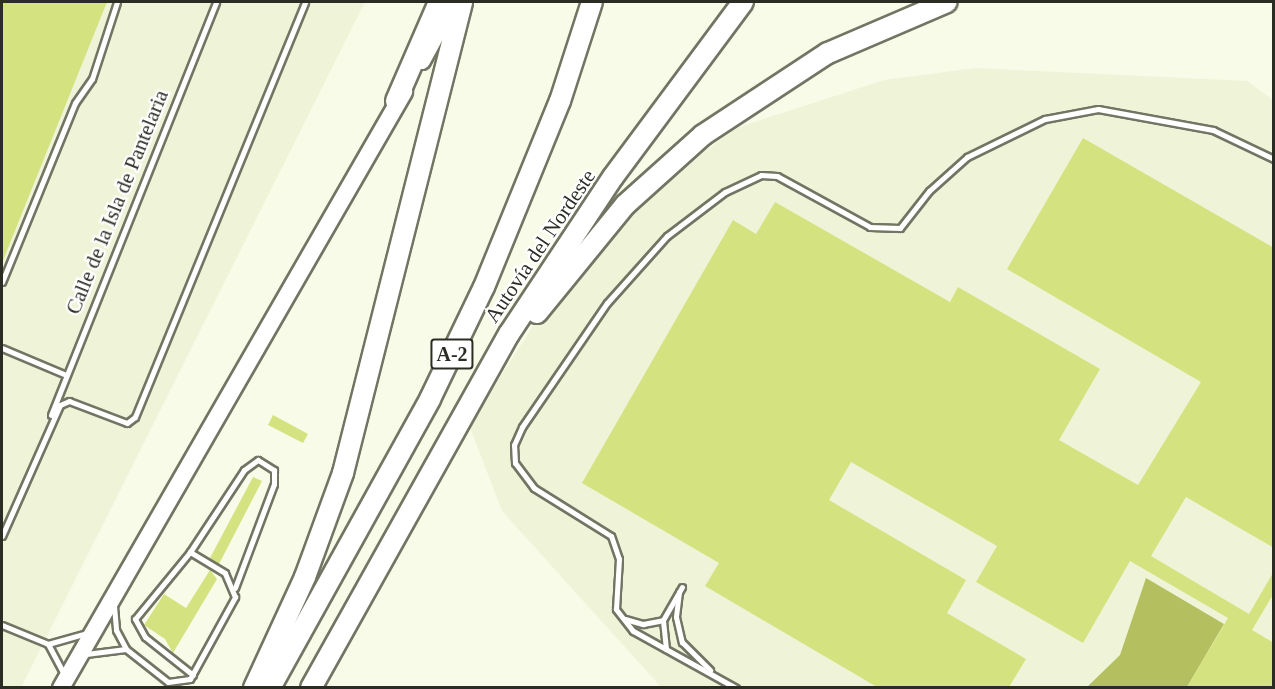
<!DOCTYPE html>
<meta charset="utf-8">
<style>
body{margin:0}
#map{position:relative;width:1275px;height:689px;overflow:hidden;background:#f8fbe7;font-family:"Times New Roman",serif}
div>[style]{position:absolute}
.built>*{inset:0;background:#eff4d8}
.water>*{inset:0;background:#b4c05f}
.building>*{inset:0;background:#d5e280}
.roads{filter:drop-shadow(2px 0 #727563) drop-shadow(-2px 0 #727563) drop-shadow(0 2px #727563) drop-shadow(0 -2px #727563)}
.lane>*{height:5px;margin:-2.5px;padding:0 2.5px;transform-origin:2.5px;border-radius:2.5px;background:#fff}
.primary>*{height:16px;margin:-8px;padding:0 8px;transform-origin:8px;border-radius:8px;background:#fff}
.highway>*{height:20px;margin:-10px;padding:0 10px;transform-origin:10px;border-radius:10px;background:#fff}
span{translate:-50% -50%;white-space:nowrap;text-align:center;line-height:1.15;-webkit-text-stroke:4.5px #fff;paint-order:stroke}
.shield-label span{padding:2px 4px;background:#fff;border:2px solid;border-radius:4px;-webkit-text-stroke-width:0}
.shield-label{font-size:20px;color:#2b2d25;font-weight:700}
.street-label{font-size:21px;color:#2b2d25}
.frame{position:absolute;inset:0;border:3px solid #2b2d25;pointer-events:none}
</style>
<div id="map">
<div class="built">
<div style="clip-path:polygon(2px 2px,365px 2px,21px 688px,2px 687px)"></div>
<div style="clip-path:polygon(975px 68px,1247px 81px,1273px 100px,1273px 687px,661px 687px,502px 511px,469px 425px,598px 226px,739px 127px,884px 80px)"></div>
</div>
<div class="water">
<div style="clip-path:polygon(1146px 578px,1224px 624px,1187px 687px,1086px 688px,1120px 655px)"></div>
</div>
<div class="building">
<div style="clip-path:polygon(2px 2px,107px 2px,2px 263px)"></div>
<div style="clip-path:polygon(1083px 138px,1274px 248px,1274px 548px,1186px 497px,1151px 556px,1249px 614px,1274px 571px,1274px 593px,1252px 630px,1274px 643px,1274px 687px,1187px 687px,1228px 618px,1130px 561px,1083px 643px,976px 582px,997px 546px,851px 462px,829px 500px,966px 580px,947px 613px,1026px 659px,1009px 687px,877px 687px,705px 586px,719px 563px,582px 483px,733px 220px,756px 234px,775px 202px,950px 302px,958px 287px,1100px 369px,1059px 440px,1138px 485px,1201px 382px,1007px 269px)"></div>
<div style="clip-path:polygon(273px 415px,308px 434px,303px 443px,268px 425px)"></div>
<div style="clip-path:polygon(253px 477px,262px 481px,219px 564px,210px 558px)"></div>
<div style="clip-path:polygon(210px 570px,217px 579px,173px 653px,165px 639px,144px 625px,164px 594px,186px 608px)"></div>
</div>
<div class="roads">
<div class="lane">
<div style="left:2px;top:282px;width:193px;rotate:-67.8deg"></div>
<div style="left:75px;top:103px;width:29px;rotate:-55deg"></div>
<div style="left:92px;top:79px;width:81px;rotate:-72deg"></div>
<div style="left:2px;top:348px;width:67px;rotate:22.8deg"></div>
<div style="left:51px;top:415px;width:445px;rotate:-68.2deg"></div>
<div style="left:2px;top:536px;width:143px;rotate:-66.1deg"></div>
<div style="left:60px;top:405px;width:10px;rotate:-24deg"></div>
<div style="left:69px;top:401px;width:62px;rotate:20.8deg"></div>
<div style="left:127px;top:423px;width:10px;rotate:-37deg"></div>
<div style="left:135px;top:417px;width:448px;rotate:-67.7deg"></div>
<div style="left:679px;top:592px;width:25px;rotate:97deg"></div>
<div style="left:676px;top:617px;width:26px;rotate:77deg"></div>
<div style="left:682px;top:642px;width:40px;rotate:45deg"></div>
<div style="left:114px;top:606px;width:24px;rotate:85deg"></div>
<div style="left:116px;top:630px;width:21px;rotate:62deg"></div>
<div style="left:126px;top:649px;width:53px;rotate:38.2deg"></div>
<div style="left:168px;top:682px;width:22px;rotate:-8deg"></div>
<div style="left:190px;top:679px;width:94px;rotate:-61.2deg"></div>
<div style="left:235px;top:597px;width:26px;rotate:-113deg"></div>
<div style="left:225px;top:573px;width:41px;rotate:-149deg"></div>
<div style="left:625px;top:619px;width:19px;rotate:16deg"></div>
<div style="left:643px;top:624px;width:20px;rotate:-11deg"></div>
<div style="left:2px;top:625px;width:50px;rotate:22.4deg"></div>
<div style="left:48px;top:644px;width:41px;rotate:-15.8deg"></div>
<div style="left:48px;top:644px;width:34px;rotate:62deg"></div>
<div style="left:666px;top:649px;width:29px;rotate:-96deg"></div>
<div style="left:663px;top:620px;width:38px;rotate:-60deg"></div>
<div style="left:86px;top:654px;width:40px;rotate:-7.1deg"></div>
<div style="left:193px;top:675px;width:61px;rotate:-141.6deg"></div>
<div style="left:145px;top:637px;width:21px;rotate:-119deg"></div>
<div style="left:135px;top:619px;width:87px;rotate:-50.6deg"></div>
<div style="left:190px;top:552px;width:98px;rotate:-56.6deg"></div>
<div style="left:244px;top:470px;width:17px;rotate:-36deg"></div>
<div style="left:258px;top:460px;width:19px;rotate:32deg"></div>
<div style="left:274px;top:470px;width:14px;rotate:90deg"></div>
<div style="left:274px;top:484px;width:111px;rotate:110.6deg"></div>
<div style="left:736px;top:688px;width:118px;rotate:-151deg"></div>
<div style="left:633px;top:631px;width:28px;rotate:-128deg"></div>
<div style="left:616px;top:609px;width:50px;rotate:-86.6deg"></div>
<div style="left:619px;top:559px;width:24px;rotate:-109deg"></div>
<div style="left:611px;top:536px;width:91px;rotate:-148.1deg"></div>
<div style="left:534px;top:488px;width:31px;rotate:-127deg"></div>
<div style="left:515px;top:463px;width:18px;rotate:-93deg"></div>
<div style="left:514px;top:445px;width:20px;rotate:-66deg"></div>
<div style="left:522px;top:427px;width:150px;rotate:-55.6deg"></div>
<div style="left:607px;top:303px;width:90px;rotate:-48.2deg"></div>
<div style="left:667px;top:236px;width:73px;rotate:-37.2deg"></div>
<div style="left:725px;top:192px;width:40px;rotate:-25deg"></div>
<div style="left:761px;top:175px;width:16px;rotate:4deg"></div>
<div style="left:777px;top:176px;width:106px;rotate:28.7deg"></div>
<div style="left:870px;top:227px;width:30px;rotate:2deg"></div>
<div style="left:900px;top:228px;width:47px;rotate:-51.9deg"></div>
<div style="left:929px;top:191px;width:51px;rotate:-41.8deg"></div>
<div style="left:967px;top:157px;width:87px;rotate:-26deg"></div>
<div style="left:1045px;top:119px;width:54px;rotate:-10.7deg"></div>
<div style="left:1098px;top:109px;width:117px;rotate:10.3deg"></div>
<div style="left:1213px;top:130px;width:68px;rotate:25.4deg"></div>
</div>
<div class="primary">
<div style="left:422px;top:61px;width:67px;rotate:-61.5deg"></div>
<div style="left:61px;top:688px;width:688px;rotate:-60.08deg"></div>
</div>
<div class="highway">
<div style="left:396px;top:101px;width:108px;rotate:-66.5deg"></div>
<div style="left:537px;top:313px;width:139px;rotate:-50.8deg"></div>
<div style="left:625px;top:205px;width:105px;rotate:-41.9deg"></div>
<div style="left:703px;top:135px;width:149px;rotate:-33.3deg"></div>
<div style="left:828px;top:53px;width:129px;rotate:-23.2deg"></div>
<div style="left:254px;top:688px;width:122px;rotate:-65.3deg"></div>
<div style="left:305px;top:577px;width:111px;rotate:-69.9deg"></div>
<div style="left:343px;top:473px;width:486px;rotate:-75.8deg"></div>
<div style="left:270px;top:688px;width:330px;rotate:-61deg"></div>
<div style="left:430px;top:399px;width:124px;rotate:-64.3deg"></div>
<div style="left:484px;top:287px;width:201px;rotate:-67.8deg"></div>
<div style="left:560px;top:101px;width:104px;rotate:-72.1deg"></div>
<div style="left:311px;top:688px;width:406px;rotate:-60.8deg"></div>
<div style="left:509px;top:334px;width:188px;rotate:-56.5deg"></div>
<div style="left:613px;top:177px;width:218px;rotate:-53.4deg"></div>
</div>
</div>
<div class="shield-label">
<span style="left:452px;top:354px">A-2</span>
</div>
<div class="street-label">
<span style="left:117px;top:202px;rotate:-68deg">Calle de la Isla de Pantelaria</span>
<span style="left:540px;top:246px;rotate:-56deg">Autovía del Nordeste</span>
</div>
<div class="frame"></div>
</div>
